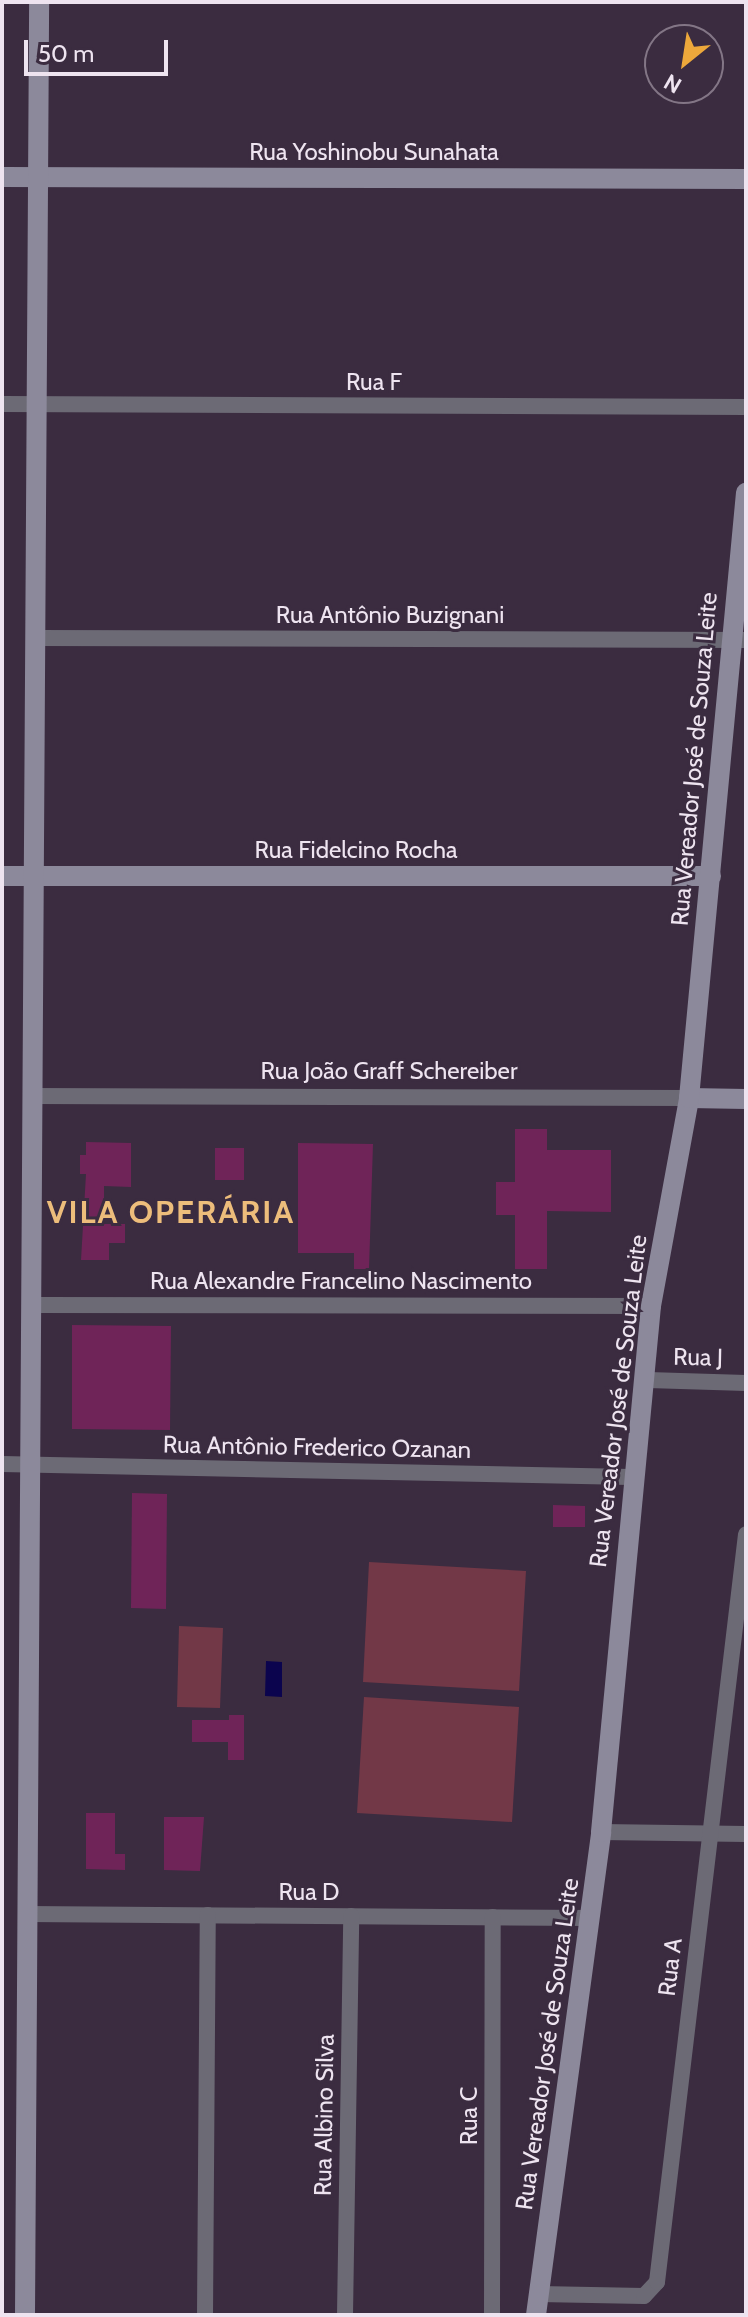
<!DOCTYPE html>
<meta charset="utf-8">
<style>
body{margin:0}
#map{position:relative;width:748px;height:2317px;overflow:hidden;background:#3b2c40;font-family:Cabin,sans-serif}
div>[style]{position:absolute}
.green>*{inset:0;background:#723847}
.water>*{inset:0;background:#0b044e}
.building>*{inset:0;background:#6f2458}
.street>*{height:16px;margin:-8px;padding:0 8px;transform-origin:8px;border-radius:8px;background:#6c6a75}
.secondary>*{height:20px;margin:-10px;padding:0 10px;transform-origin:10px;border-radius:10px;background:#8c899b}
span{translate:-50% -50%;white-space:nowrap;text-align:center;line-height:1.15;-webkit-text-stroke:6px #3b2c40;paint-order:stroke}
.street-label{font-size:24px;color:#eee4f0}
.district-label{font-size:32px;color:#edbd7b;font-weight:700;letter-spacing:2px}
.frame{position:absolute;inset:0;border:4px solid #eee4f0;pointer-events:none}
.north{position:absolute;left:644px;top:24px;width:80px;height:80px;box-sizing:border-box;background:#3b2c40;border:2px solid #837686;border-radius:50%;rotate:210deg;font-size:22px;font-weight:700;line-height:32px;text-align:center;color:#eee4f0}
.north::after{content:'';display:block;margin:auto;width:28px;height:36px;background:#eda83b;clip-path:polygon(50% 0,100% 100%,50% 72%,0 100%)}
.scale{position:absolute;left:24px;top:40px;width:144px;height:36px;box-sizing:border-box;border:4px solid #eee4f0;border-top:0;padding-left:10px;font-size:24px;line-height:28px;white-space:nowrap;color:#eee4f0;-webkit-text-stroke:6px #3b2c40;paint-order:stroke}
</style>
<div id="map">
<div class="green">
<div style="clip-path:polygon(369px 1562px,526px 1571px,519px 1691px,363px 1682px)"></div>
<div style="clip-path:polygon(179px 1626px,223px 1628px,220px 1708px,177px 1707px)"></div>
<div style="clip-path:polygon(364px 1697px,519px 1707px,512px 1822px,357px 1813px)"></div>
</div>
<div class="water">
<div style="clip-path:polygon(266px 1661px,282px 1662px,282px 1697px,265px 1696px)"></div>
</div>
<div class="building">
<div style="clip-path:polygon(515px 1129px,547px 1129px,547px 1150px,611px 1150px,611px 1212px,547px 1211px,547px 1269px,515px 1269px,515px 1215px,496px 1215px,496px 1182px,515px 1182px)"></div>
<div style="clip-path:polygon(86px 1142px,131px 1143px,131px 1187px,104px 1186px,104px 1224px,125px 1224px,125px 1243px,109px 1243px,109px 1260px,81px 1260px,86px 1174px,80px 1174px,80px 1155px,86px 1155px)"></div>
<div style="clip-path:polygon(298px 1143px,373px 1144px,369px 1269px,354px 1269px,354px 1253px,298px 1253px)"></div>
<div style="clip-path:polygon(215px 1148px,244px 1148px,244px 1180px,215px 1180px)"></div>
<div style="clip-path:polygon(72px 1325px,171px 1326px,170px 1430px,72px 1429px)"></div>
<div style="clip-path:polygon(132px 1493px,167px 1494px,166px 1609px,131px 1608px)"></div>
<div style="clip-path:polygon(553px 1505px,585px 1506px,585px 1527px,553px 1527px)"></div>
<div style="clip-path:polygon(229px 1715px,244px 1715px,244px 1760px,228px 1760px,228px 1742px,192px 1742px,192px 1720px,229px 1720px)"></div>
<div style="clip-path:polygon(86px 1813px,115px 1813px,115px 1854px,125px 1854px,125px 1870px,86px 1869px)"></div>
<div style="clip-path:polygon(164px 1817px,204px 1817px,200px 1871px,164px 1870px)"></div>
</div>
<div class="street">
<div style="left:2px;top:404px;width:744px;rotate:0.23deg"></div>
<div style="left:35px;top:638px;width:711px;rotate:0.16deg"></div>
<div style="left:32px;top:1096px;width:657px;rotate:0.17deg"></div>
<div style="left:31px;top:1305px;width:620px;rotate:0.09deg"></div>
<div style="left:648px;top:1380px;width:98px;rotate:1.8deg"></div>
<div style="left:2px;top:1464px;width:628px;rotate:1.19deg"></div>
<div style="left:601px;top:1832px;width:145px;rotate:0.8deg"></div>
<div style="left:27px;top:1914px;width:563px;rotate:0.41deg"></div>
<div style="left:539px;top:2294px;width:105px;rotate:1.1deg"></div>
<div style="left:644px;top:2296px;width:19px;rotate:-47deg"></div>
<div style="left:657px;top:2282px;width:753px;rotate:-83.21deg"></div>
<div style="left:205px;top:2315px;width:400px;rotate:-89.6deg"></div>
<div style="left:345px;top:2315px;width:399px;rotate:-89.1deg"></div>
<div style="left:492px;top:2315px;width:398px;rotate:-89.9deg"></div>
</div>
<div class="secondary">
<div style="left:2px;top:177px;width:744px;rotate:0.15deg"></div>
<div style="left:2px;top:876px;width:709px"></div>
<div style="left:689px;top:1098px;width:57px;rotate:1deg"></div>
<div style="left:25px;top:2315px;width:2313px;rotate:-89.65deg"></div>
<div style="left:536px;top:2315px;width:487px;rotate:-82.3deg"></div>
<div style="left:601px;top:1832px;width:528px;rotate:-84.57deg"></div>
<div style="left:651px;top:1306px;width:211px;rotate:-79.6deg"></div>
<div style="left:689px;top:1098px;width:608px;rotate:-84.62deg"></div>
</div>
<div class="street-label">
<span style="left:374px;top:152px">Rua Yoshinobu Sunahata</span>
<span style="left:374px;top:382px">Rua F</span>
<span style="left:390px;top:615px">Rua Antônio Buzignani</span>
<span style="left:694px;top:759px;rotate:-85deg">Rua Vereador José de Souza Leite</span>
<span style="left:356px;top:850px">Rua Fidelcino Rocha</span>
<span style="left:389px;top:1071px">Rua João Graff Schereiber</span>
<span style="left:341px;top:1281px">Rua Alexandre Francelino Nascimento</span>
<span style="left:698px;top:1357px;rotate:1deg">Rua J</span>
<span style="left:618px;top:1401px;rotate:-83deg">Rua Vereador José de Souza Leite</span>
<span style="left:317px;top:1447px;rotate:1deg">Rua Antônio Frederico Ozanan</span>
<span style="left:309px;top:1892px">Rua D</span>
<span style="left:670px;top:1967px;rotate:-83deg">Rua A</span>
<span style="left:547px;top:2044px;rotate:-82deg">Rua Vereador José de Souza Leite</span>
<span style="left:324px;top:2115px;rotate:-89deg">Rua Albino Silva</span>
<span style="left:469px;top:2116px;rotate:-90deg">Rua C</span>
</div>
<div class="district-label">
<span style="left:171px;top:1212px">VILA OPERÁRIA</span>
</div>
<div class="frame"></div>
<div class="north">N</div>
<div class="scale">50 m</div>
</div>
